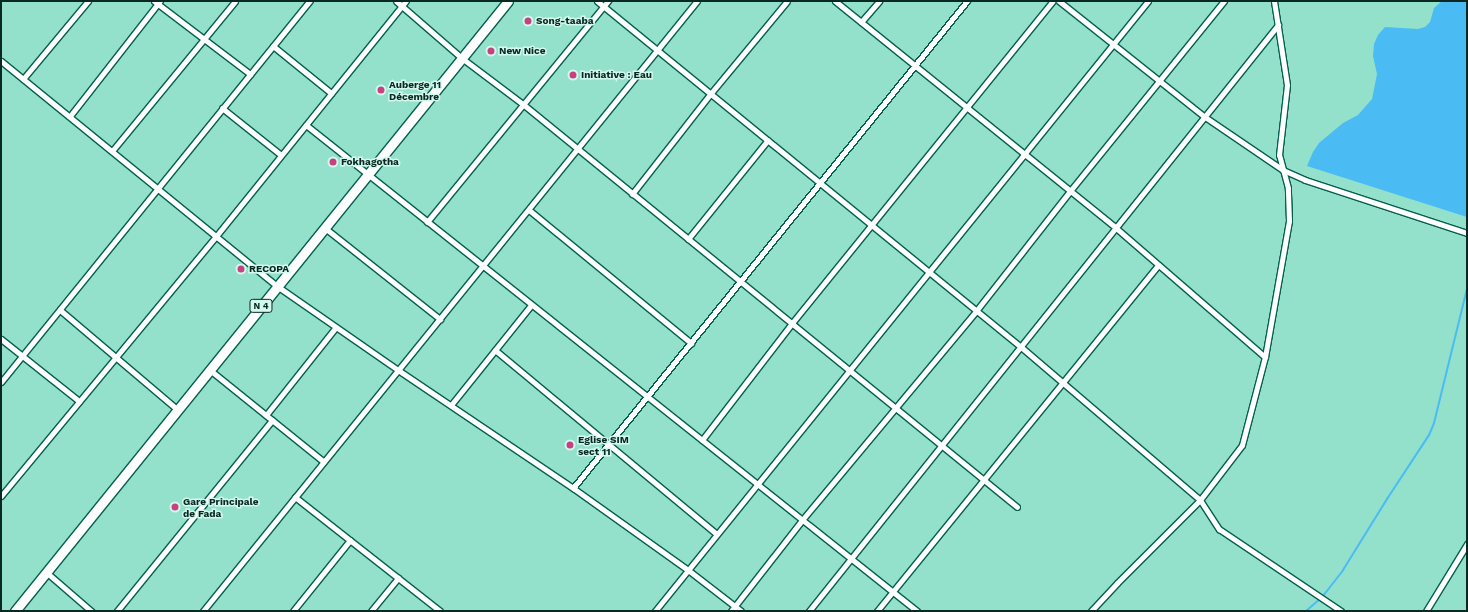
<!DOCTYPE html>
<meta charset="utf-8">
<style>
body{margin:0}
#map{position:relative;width:1468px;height:612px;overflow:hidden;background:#93e0cb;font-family:"Work Sans",sans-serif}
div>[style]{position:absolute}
.water>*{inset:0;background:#4bbbf4}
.stream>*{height:2px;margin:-1px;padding:0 1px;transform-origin:1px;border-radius:1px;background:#4bbbf4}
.roads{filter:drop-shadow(1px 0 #04604f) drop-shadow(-1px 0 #04604f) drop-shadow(0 1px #04604f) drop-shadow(0 -1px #04604f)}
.street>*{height:5px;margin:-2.5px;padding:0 2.5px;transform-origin:2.5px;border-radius:2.5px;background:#fff}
.highway>*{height:9px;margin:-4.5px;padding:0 4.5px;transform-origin:4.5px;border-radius:4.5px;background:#fff}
.dots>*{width:11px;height:11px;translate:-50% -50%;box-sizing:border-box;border:2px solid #d3f8ed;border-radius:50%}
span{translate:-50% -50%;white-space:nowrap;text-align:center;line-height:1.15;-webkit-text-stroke:3px #d3f8ed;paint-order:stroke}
.shield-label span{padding:1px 3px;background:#d3f8ed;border:1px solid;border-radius:3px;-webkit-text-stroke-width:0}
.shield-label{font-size:9px;color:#072921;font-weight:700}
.poi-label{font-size:10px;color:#072921;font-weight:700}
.left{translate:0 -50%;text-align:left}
.frame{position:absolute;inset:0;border:2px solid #072921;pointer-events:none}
</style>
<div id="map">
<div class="water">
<div style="clip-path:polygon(1442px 1px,1467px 1px,1467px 217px,1307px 166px,1313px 152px,1319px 143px,1343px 123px,1358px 115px,1372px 99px,1377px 74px,1373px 56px,1374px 44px,1378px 35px,1385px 27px,1418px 29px,1425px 27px,1430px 22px,1434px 8px)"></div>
</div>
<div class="stream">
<div style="left:1306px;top:611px;width:23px;rotate:-41deg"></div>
<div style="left:1323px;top:596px;width:33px;rotate:-52deg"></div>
<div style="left:1343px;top:570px;width:84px;rotate:-58.2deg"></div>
<div style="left:1387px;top:499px;width:77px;rotate:-56.7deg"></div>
<div style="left:1429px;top:435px;width:13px;rotate:-67deg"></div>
<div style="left:1434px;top:423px;width:138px;rotate:-76.2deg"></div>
</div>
<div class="roads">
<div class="street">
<div style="left:154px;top:1px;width:121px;rotate:37.2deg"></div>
<div style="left:396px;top:1px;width:89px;rotate:40.9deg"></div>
<div style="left:463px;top:59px;width:76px;rotate:37deg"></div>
<div style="left:524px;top:105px;width:636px;rotate:39.19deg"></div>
<div style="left:597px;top:1px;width:547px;rotate:39.22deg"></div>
<div style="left:1021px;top:347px;width:235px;rotate:40.5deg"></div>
<div style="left:1200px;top:500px;width:35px;rotate:57deg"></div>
<div style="left:1219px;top:529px;width:147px;rotate:33.9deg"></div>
<div style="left:835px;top:1px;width:361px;rotate:38.9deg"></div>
<div style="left:1116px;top:228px;width:197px;rotate:40.9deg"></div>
<div style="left:1059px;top:1px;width:186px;rotate:38.5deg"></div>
<div style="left:1205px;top:117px;width:94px;rotate:34.2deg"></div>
<div style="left:1283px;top:170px;width:24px;rotate:24deg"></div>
<div style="left:1305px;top:180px;width:170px;rotate:18.1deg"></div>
<div style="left:861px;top:22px;width:28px;rotate:-49deg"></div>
<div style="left:273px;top:46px;width:75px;rotate:39deg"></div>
<div style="left:1px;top:61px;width:356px;rotate:39.2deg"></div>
<div style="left:277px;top:286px;width:147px;rotate:34.8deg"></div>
<div style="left:398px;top:370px;width:211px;rotate:34deg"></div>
<div style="left:573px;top:488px;width:141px;rotate:35.5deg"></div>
<div style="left:688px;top:570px;width:67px;rotate:37.7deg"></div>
<div style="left:23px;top:79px;width:102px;rotate:-50.2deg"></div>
<div style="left:222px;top:108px;width:75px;rotate:38.5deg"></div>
<div style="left:70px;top:116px;width:146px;rotate:-52deg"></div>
<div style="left:306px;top:125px;width:781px;rotate:38.5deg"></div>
<div style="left:112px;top:151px;width:194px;rotate:-50.6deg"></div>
<div style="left:632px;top:194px;width:128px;rotate:-52deg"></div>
<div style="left:711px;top:93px;width:119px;rotate:-50.4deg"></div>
<div style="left:529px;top:210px;width:210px;rotate:39.4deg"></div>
<div style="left:427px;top:222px;width:286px;rotate:-50.7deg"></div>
<div style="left:325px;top:228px;width:147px;rotate:38.4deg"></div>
<div style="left:688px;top:239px;width:127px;rotate:-51.1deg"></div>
<div style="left:60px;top:310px;width:155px;rotate:40.3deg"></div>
<div style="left:1px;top:339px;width:100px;rotate:38.5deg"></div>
<div style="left:495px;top:350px;width:288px;rotate:39.7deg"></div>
<div style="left:210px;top:370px;width:146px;rotate:38.9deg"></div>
<div style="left:1px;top:382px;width:491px;rotate:-51deg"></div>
<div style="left:451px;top:405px;width:128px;rotate:-51.3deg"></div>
<div style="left:266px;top:415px;width:112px;rotate:-51.5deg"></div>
<div style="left:702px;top:440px;width:148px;rotate:-52.4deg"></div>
<div style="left:792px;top:323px;width:414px;rotate:-51deg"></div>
<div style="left:573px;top:488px;width:626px;rotate:-51.03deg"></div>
<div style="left:1px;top:496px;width:339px;rotate:-50.4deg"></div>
<div style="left:217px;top:235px;width:301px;rotate:-51.1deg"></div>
<div style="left:295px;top:497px;width:184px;rotate:38.2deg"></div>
<div style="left:46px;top:572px;width:60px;rotate:40.9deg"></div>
<div style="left:117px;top:611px;width:246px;rotate:-50.9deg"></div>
<div style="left:203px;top:611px;width:785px;rotate:-51deg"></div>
<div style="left:293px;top:611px;width:91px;rotate:-51.2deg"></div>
<div style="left:371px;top:611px;width:43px;rotate:-50.7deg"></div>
<div style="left:655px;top:611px;width:784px;rotate:-51.05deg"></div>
<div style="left:731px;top:611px;width:115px;rotate:-52deg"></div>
<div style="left:802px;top:520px;width:272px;rotate:-50.2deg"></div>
<div style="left:976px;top:311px;width:152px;rotate:-51.9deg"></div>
<div style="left:1070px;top:191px;width:245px;rotate:-51deg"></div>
<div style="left:809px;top:611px;width:751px;rotate:-51.33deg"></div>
<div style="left:877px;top:611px;width:446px;rotate:-50.9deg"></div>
<div style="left:1091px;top:611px;width:38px;rotate:-47deg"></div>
<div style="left:1117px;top:583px;width:117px;rotate:-45deg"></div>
<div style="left:1200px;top:500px;width:69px;rotate:-52.6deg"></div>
<div style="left:1242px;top:445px;width:91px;rotate:-75.4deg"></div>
<div style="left:1265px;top:357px;width:138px;rotate:-80deg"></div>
<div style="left:1289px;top:221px;width:33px;rotate:-92deg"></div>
<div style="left:1288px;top:188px;width:34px;rotate:-105deg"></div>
<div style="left:1279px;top:155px;width:70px;rotate:-83.5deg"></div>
<div style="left:1287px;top:85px;width:85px;rotate:-98.8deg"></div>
<div style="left:1426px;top:611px;width:79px;rotate:-58.5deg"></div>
</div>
<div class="highway">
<div style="left:15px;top:611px;width:784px;rotate:-51.05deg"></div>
</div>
</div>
<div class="dots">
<div style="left:528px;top:21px;background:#c74180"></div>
<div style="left:491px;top:51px;background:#c74180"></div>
<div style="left:573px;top:75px;background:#c74180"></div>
<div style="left:381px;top:90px;background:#c74180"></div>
<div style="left:333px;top:162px;background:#c74180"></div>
<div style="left:241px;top:269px;background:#c74180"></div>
<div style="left:570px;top:445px;background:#c74180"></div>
<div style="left:175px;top:507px;background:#c74180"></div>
</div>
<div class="shield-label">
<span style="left:261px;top:306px">N 4</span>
</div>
<div class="poi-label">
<span class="left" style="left:536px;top:21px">Song-taaba</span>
<span class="left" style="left:499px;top:51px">New Nice</span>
<span class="left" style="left:581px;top:75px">Initiative : Eau</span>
<span class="left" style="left:389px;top:90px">Auberge 11<br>Décembre</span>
<span class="left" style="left:341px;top:162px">Fokhagotha</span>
<span class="left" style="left:249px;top:269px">RECOPA</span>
<span class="left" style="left:578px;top:445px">Eglise SIM<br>sect 11</span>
<span class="left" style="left:183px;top:507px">Gare Principale<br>de Fada</span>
</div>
<div class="frame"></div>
</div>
